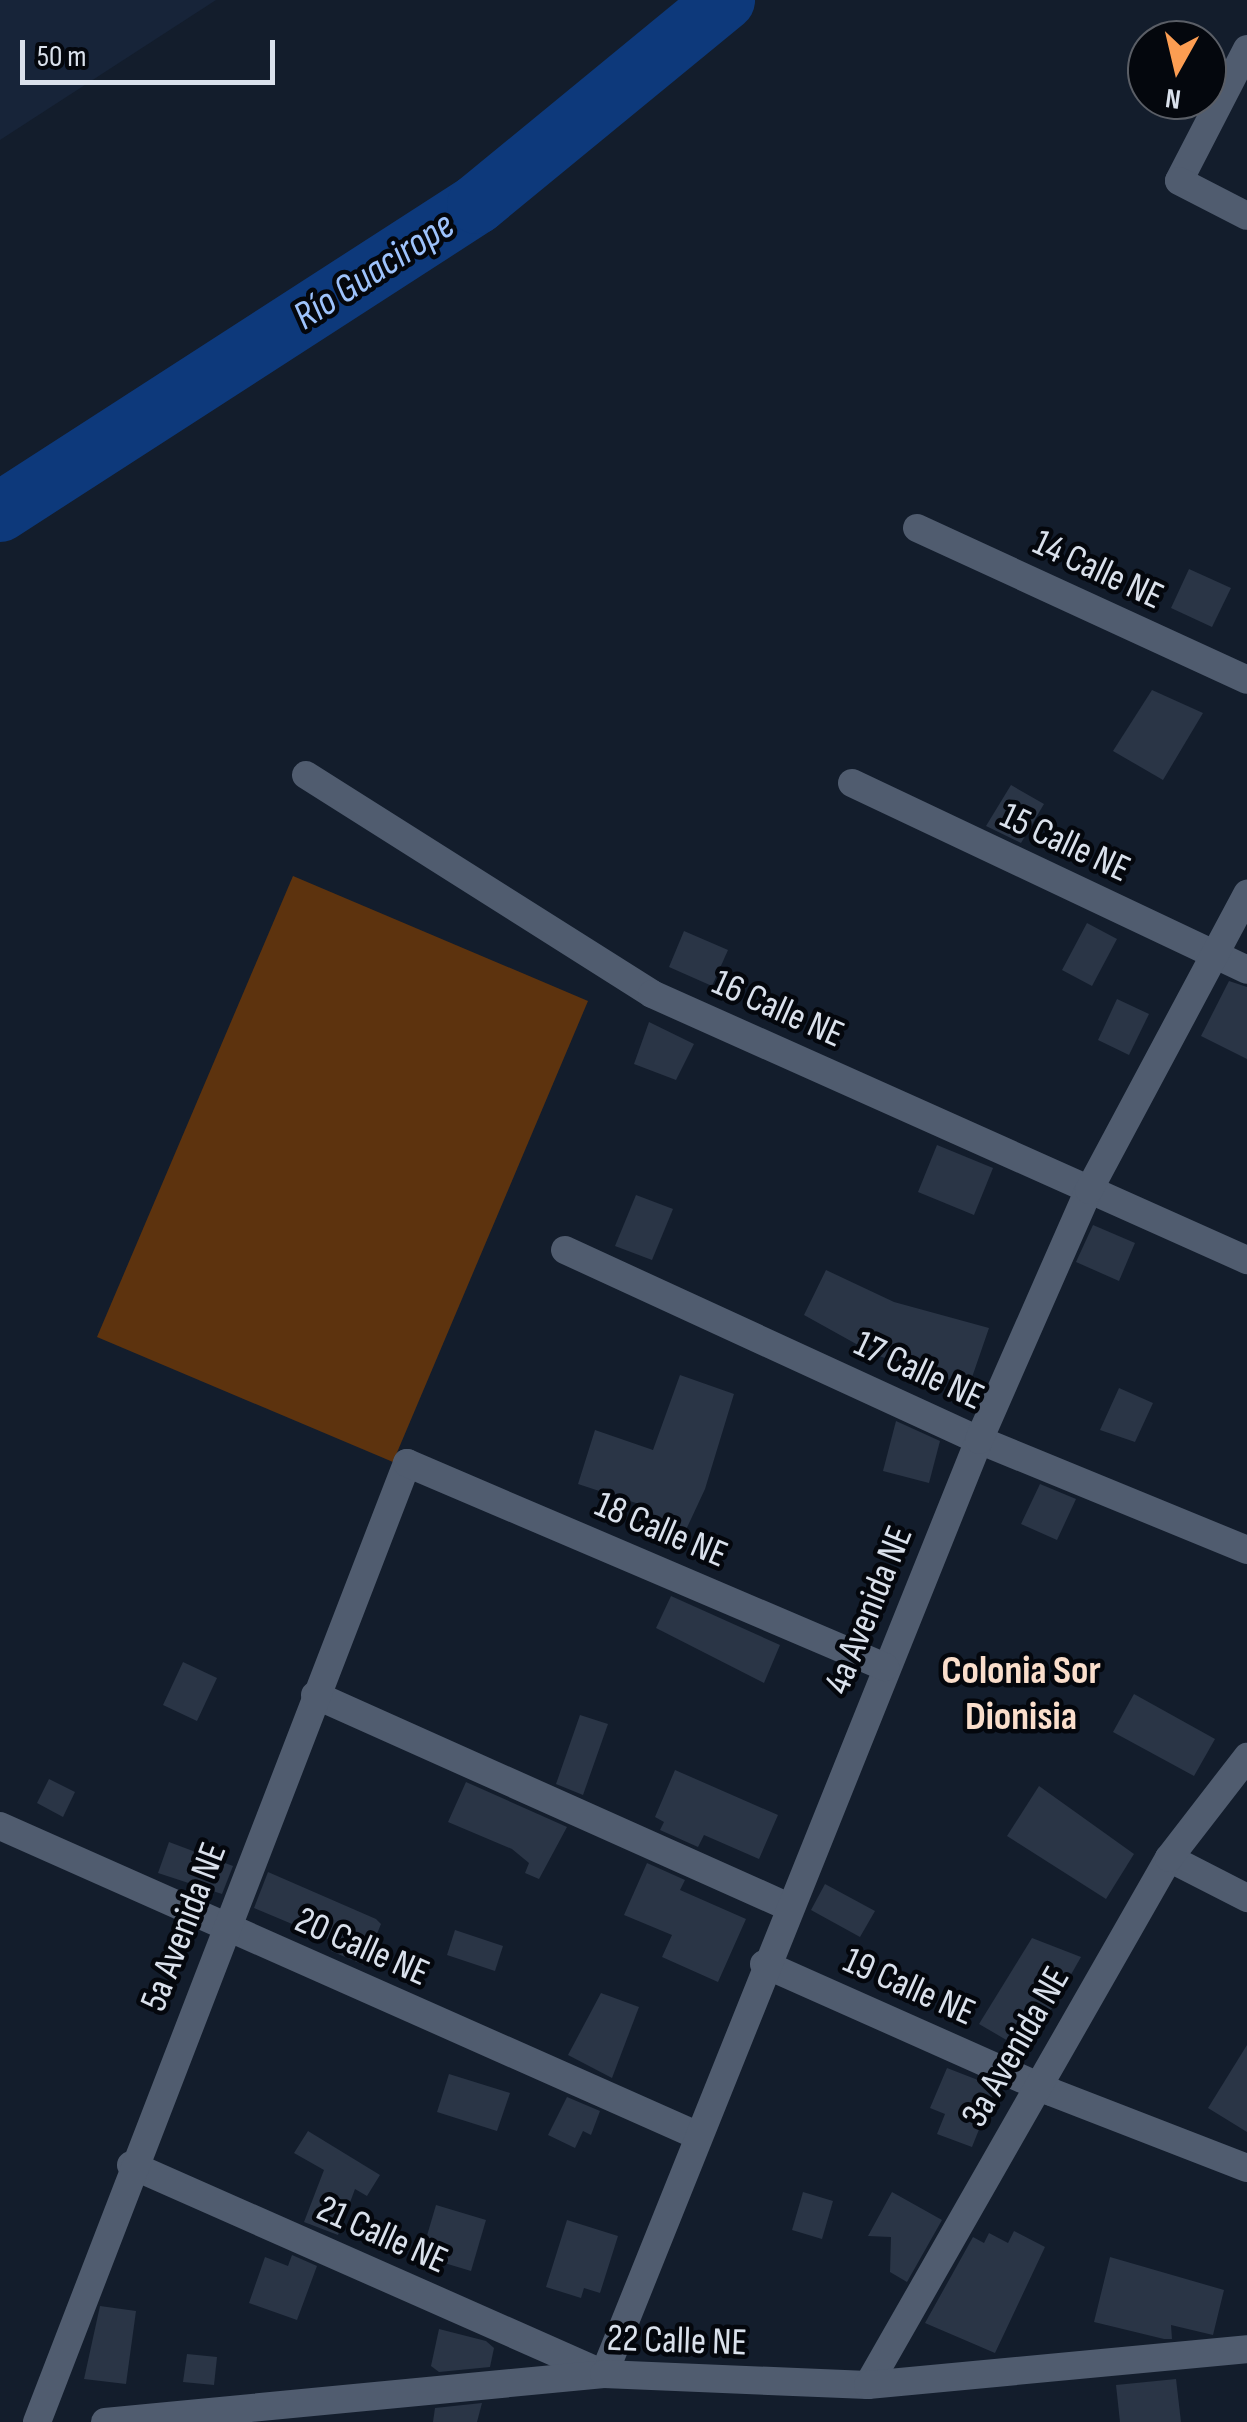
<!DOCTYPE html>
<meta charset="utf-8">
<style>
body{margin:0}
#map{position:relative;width:1247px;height:2422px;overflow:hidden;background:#131d2c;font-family:"Sofia Sans Condensed",sans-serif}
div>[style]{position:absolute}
.built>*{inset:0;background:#172439}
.green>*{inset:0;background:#5d330e}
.river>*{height:60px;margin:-30px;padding:0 30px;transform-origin:30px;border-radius:30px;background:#0d397b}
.building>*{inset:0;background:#2a3546}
.minor>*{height:28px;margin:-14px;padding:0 14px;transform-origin:14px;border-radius:14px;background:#505c6f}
span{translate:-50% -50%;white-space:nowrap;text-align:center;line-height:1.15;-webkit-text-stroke:9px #04070d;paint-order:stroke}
.street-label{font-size:38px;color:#dae1ec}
.water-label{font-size:40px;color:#9ec3fc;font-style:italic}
.neighbourhood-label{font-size:40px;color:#fadecb;font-weight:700}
.north{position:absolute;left:1127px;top:20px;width:100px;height:100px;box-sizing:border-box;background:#04070d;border:2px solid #5a5e66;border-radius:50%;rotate:188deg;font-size:28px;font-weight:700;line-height:40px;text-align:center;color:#dae1ec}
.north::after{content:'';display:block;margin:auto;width:35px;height:45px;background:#fc9d52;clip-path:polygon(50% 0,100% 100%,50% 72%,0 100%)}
.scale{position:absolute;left:20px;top:40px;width:255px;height:45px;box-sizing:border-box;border:5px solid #dae1ec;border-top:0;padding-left:12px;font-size:30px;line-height:35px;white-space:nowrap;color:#dae1ec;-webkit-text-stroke:8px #04070d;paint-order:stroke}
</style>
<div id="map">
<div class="built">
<div style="clip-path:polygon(0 0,216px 0,0 140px)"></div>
</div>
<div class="green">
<div style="clip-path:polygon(293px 876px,588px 1001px,393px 1462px,97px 1337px)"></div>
</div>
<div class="river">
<div style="left:0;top:512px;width:568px;rotate:-32.85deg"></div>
<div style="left:477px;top:204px;width:321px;rotate:-39.4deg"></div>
</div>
<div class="building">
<div style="clip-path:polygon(1189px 569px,1231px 588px,1212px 627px,1171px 608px)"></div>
<div style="clip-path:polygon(1152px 690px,1203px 713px,1163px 780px,1113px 751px)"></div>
<div style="clip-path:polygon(1011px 785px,1044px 804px,1021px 843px,986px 826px)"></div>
<div style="clip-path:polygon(1087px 923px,1117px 939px,1092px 986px,1062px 970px)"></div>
<div style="clip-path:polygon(684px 931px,728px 950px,712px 986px,669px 967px)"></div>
<div style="clip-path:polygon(1229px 981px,1247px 987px,1247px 1059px,1201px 1036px)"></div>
<div style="clip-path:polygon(1117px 999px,1149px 1014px,1129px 1055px,1098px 1040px)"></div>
<div style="clip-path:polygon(649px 1022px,694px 1044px,676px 1080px,634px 1064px)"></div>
<div style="clip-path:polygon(937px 1145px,993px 1168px,974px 1215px,918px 1192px)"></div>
<div style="clip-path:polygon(636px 1195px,673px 1209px,652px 1260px,615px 1246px)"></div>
<div style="clip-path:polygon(1093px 1225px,1135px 1243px,1119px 1281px,1076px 1262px)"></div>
<div style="clip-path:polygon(826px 1270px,894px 1302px,989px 1328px,969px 1386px,876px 1355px,804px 1315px)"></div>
<div style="clip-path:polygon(680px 1375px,734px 1394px,705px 1489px,678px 1547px,629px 1524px,639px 1504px,578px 1484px,595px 1430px,653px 1450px)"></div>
<div style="clip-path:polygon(1119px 1388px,1153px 1403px,1135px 1442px,1100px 1430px)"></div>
<div style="clip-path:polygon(896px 1421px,940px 1441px,929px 1483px,883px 1471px)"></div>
<div style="clip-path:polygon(1040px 1484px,1076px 1499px,1057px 1540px,1021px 1524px)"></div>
<div style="clip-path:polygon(671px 1596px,780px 1645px,764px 1683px,656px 1628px)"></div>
<div style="clip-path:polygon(183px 1662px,217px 1678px,197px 1721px,163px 1705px)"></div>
<div style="clip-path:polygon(1134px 1694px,1215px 1739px,1194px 1776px,1113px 1732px)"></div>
<div style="clip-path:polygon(580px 1715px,608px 1724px,583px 1795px,556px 1784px)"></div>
<div style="clip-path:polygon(675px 1770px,778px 1815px,759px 1859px,704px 1835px,698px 1847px,660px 1830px,664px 1822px,655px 1817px)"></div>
<div style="clip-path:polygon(49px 1779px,75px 1792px,63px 1817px,37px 1803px)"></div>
<div style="clip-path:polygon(466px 1782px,567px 1827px,539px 1879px,525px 1873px,529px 1863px,512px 1849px,448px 1822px)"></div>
<div style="clip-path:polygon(1039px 1786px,1134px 1854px,1106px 1899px,1007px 1836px)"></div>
<div style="clip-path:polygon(169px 1842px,233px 1866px,222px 1894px,158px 1873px)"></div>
<div style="clip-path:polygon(647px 1863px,685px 1880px,680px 1890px,746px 1919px,718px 1982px,662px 1957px,672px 1935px,624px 1915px)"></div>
<div style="clip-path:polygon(268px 1872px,376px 1919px,381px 1924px,364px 1965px,331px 1951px,335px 1942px,254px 1908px)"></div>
<div style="clip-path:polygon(825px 1884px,875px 1911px,860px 1937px,811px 1910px)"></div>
<div style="clip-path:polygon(455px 1930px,503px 1946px,495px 1971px,447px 1955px)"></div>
<div style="clip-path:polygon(1032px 1938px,1081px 1957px,1027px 2052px,979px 2024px)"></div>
<div style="clip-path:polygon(601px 1993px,639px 2007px,612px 2078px,568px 2055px)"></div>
<div style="clip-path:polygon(1247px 2045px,1247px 2132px,1208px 2108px)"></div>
<div style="clip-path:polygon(947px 2068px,996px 2087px,972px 2147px,937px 2134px,945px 2114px,930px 2108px)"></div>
<div style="clip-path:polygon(449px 2074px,510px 2093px,497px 2131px,437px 2112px)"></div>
<div style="clip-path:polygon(567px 2097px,600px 2111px,591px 2135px,583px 2131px,575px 2148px,548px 2135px)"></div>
<div style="clip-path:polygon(308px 2131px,380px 2175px,367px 2196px,355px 2189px,338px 2235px,304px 2222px,324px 2170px,294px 2153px)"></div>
<div style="clip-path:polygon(803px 2192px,833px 2201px,822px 2239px,792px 2230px)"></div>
<div style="clip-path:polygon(892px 2192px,942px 2220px,907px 2282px,890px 2272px,891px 2237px,868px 2236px)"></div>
<div style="clip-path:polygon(436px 2205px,486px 2220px,471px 2271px,421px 2256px)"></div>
<div style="clip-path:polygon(567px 2220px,618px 2236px,600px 2293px,584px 2288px,581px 2298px,546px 2287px)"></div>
<div style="clip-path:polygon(1014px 2231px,1045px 2247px,995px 2353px,925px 2323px,973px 2237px,984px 2243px,989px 2233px,1008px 2243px)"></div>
<div style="clip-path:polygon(292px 2255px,317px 2266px,297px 2320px,249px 2303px,265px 2257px,288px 2266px)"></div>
<div style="clip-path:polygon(1110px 2257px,1224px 2290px,1213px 2335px,1171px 2325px,1172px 2339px,1164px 2339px,1094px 2322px)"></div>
<div style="clip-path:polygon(100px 2306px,136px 2311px,126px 2384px,84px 2379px)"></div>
<div style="clip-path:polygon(439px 2329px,486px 2341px,494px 2348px,490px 2367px,439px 2372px,431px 2366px)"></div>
<div style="clip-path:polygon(187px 2354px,217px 2357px,214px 2385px,183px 2382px)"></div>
<div style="clip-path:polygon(1176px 2379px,1181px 2422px,1120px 2422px,1116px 2385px)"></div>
<div style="clip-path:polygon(482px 2403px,477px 2422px,433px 2422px,435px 2408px)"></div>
</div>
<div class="minor">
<div style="left:1247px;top:49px;width:148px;rotate:117.3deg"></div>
<div style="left:1179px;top:181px;width:76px;rotate:27.2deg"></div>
<div style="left:917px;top:528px;width:363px;rotate:24.7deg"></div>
<div style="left:306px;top:775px;width:409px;rotate:32.3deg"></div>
<div style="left:652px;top:994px;width:652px;rotate:24.09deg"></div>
<div style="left:852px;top:783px;width:437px;rotate:25.3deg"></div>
<div style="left:565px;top:1250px;width:456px;rotate:24.7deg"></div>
<div style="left:979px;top:1440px;width:290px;rotate:22.3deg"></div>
<div style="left:315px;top:1695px;width:519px;rotate:24.1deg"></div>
<div style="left:0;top:1826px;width:759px;rotate:23.93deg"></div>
<div style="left:1169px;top:1858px;width:88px;rotate:27.1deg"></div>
<div style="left:764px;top:1964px;width:314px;rotate:24deg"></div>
<div style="left:1051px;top:2092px;width:210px;rotate:21.2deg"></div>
<div style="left:131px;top:2165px;width:517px;rotate:23.84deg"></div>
<div style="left:604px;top:2374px;width:1006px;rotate:-68.12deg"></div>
<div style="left:979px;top:1440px;width:273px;rotate:-66.3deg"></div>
<div style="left:1089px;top:1190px;width:336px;rotate:-61.9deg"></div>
<div style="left:868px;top:2385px;width:607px;rotate:-60.27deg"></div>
<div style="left:1169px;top:1858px;width:128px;rotate:-52.3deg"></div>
<div style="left:37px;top:2422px;width:1028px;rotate:-68.9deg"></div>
<div style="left:407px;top:1463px;width:520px;rotate:23.11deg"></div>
<div style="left:105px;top:2422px;width:501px;rotate:-5.49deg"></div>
<div style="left:604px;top:2374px;width:264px;rotate:2.4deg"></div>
<div style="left:868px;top:2385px;width:381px;rotate:-5.4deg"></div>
</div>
<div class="street-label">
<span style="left:1098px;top:570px;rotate:25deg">14 Calle NE</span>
<span style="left:1065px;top:843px;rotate:25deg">15 Calle NE</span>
<span style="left:778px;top:1009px;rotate:24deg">16 Calle NE</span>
<span style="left:919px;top:1371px;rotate:25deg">17 Calle NE</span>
<span style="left:661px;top:1530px;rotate:23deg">18 Calle NE</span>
<span style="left:869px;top:1610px;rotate:-68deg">4a Avenida NE</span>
<span style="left:184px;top:1927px;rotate:-69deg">5a Avenida NE</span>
<span style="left:362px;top:1947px;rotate:24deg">20 Calle NE</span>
<span style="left:909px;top:1987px;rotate:24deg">19 Calle NE</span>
<span style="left:1016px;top:2047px;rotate:-60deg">3a Avenida NE</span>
<span style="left:382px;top:2235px;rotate:24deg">21 Calle NE</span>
<span style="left:677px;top:2341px;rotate:2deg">22 Calle NE</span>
</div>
<div class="water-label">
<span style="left:374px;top:271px;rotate:-33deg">Río Guacirope</span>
</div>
<div class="neighbourhood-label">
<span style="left:1021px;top:1694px">Colonia Sor<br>Dionisia</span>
</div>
<div class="north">N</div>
<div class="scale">50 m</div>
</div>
